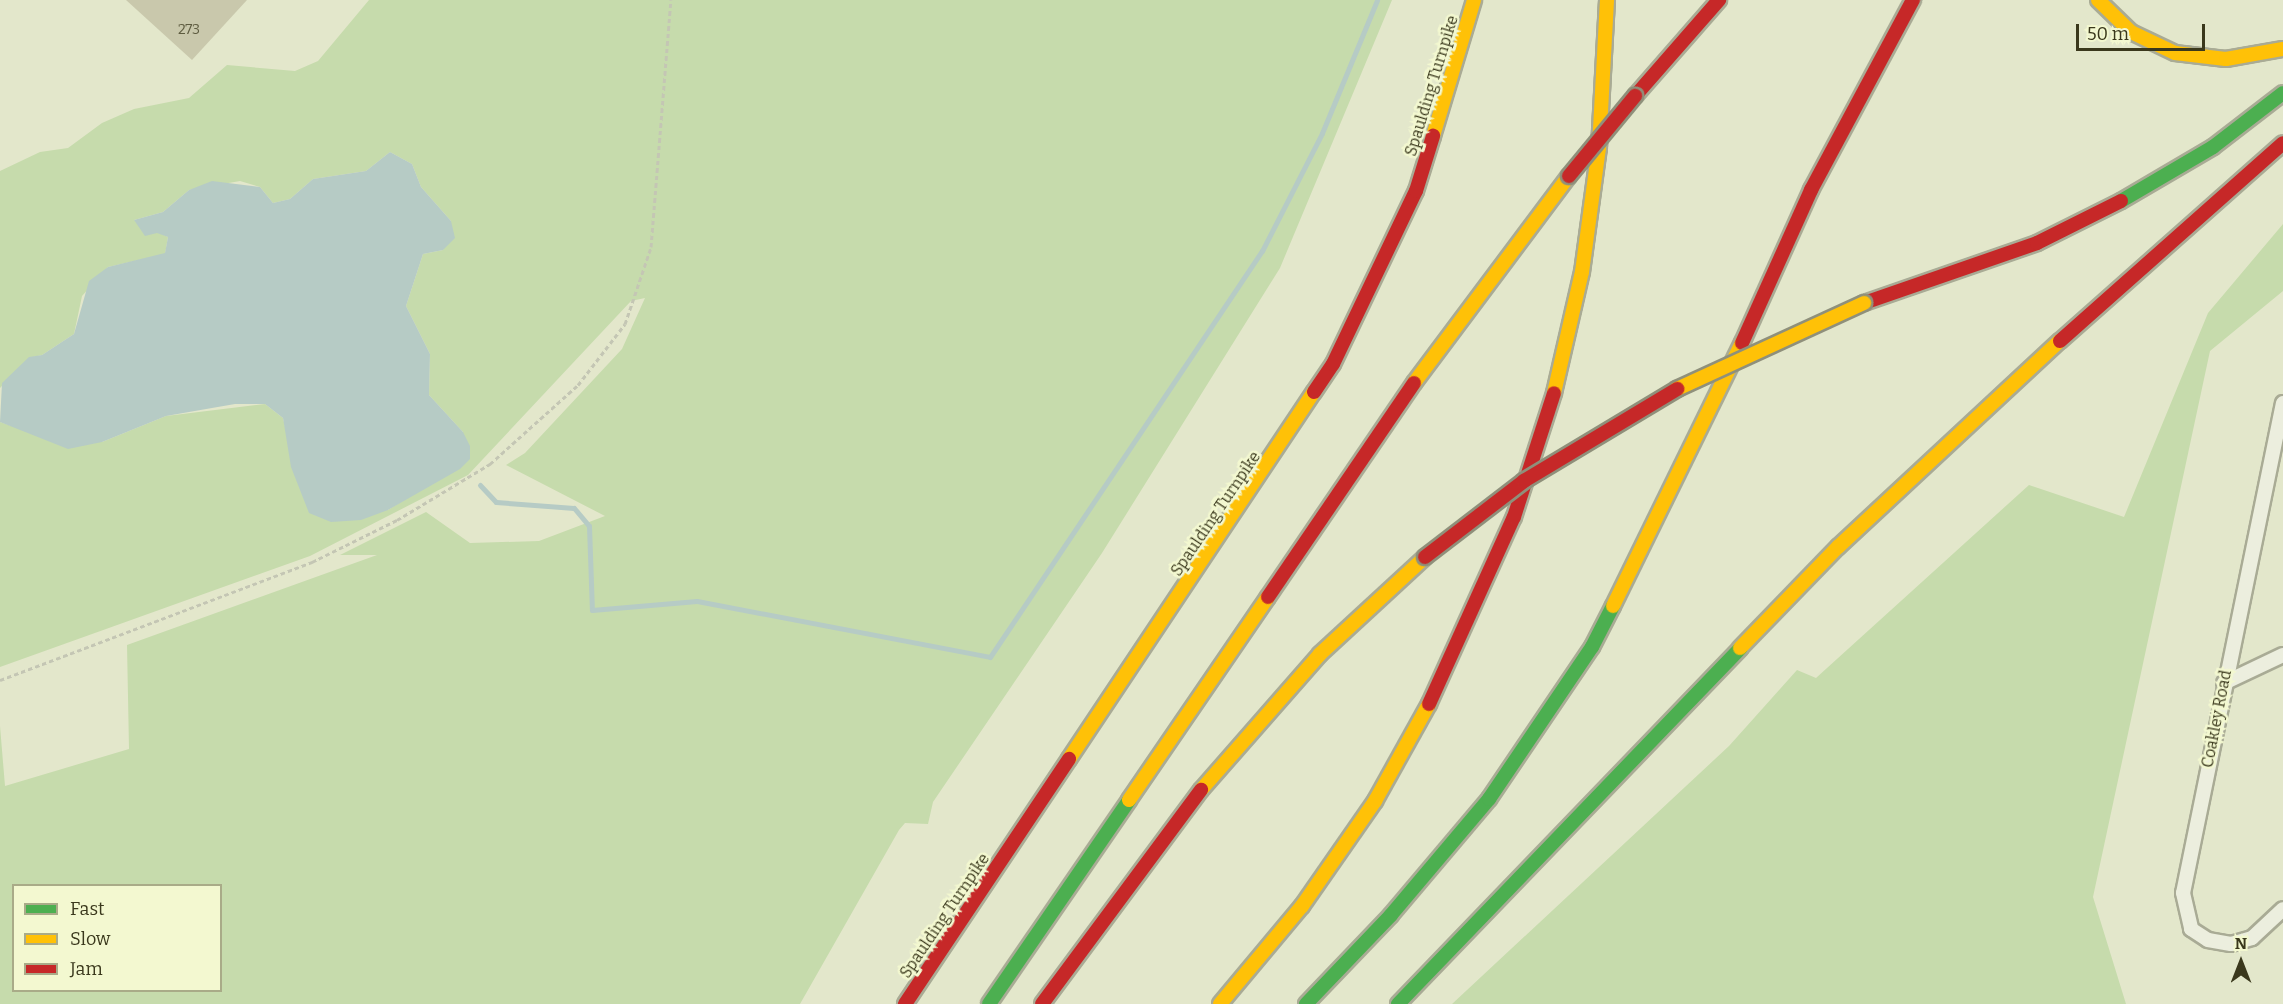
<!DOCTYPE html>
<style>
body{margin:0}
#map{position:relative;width:2283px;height:1004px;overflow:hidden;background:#e3e7cb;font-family:Bitter,serif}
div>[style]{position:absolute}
.green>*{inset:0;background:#c6dbac}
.water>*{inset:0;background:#b6cbc5}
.stream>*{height:5px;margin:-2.5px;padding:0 2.5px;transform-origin:2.5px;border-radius:2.5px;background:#b6cbc5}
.building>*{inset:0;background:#c9c8ac}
.path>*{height:3px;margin-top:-1.5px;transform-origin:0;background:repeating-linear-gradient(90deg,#c4c6b4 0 4.5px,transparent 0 7.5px)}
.roads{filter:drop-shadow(2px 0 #a9ab95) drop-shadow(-2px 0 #a9ab95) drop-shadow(0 2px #a9ab95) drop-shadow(0 -2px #a9ab95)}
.street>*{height:14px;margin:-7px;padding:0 7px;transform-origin:7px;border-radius:7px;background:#eceede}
.fast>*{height:14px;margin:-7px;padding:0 7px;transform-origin:7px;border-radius:7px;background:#4caf50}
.slow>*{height:14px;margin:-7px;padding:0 7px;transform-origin:7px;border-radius:7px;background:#ffc107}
.jam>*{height:14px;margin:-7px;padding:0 7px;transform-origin:7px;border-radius:7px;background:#c62828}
.bridges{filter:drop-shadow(2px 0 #8f907b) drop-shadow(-2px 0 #8f907b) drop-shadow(0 2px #8f907b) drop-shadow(0 -2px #8f907b)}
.slow-bridge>*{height:14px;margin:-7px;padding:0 7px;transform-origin:7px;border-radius:7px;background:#ffc107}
.jam-bridge>*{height:14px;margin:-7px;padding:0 7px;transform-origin:7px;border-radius:7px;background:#c62828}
span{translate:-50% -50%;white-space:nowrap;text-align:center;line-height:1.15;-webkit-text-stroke:5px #f3f8d0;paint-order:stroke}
.number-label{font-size:14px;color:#5e5c40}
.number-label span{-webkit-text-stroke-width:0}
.street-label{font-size:16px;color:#3a381c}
.legend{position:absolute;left:12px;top:884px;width:210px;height:108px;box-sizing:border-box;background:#f3f8d0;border:2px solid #a9ab88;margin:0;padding:8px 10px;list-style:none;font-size:18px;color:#3a381c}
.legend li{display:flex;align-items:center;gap:12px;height:30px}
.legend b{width:30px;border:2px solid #a9ab88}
.north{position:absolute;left:2211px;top:932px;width:60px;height:60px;-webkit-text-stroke:4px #f3f8d0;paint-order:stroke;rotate:0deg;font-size:16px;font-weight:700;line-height:24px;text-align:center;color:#3a381c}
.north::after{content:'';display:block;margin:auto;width:21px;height:27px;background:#3a381c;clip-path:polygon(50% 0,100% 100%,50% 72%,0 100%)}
.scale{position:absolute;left:2076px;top:24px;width:129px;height:27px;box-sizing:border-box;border:3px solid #3a381c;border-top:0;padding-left:8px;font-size:18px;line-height:21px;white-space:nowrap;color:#3a381c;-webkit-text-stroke:4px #f3f8d0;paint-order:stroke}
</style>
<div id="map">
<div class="green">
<div style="clip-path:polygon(evenodd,369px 0,1392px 0,1280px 268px,1102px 553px,933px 802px,928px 824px,905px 823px,899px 830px,800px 1004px,0 1004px,0 726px,5px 786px,129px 749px,127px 645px,377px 555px,340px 555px,426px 512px,470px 543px,539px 541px,605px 516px,506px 465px,525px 453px,622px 349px,645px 298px,631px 301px,468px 475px,310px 556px,0 667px,0 422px,32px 433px,102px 442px,166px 416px,265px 404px,283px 418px,288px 440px,388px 510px,431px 483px,463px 432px,429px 395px,430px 354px,406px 306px,423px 254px,443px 250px,451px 221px,421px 187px,412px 164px,390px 152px,366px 171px,313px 179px,290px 199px,273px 203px,260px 187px,240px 181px,189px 190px,163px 212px,134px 220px,168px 237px,165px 254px,108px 267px,82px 296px,74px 334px,42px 355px,29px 358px,0 388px,0 171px,40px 152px,68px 148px,102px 123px,134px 109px,189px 98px,227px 65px,295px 71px,318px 61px,369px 0,14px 886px,220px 886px,220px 990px,14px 990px,14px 886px)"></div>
<div style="clip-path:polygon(2283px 224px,2283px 291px,2210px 351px,2093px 897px,2126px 1004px,1452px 1004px,1729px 746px,1797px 670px,1816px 678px,2029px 485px,2124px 517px,2208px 313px)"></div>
</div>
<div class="water">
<div style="clip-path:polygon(390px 152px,412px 164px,421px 187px,451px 221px,455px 238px,443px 250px,423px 254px,406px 306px,430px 354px,429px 395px,463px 432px,470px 446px,470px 459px,460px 469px,388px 510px,361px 520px,331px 522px,309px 513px,291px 467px,283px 418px,265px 404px,235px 404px,166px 416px,102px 442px,68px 449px,0 422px,2px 383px,29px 357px,42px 355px,74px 334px,89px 281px,108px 267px,165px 253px,168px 237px,157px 233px,145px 236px,134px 220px,163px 212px,189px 190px,212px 181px,260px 187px,273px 203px,290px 199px,313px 179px,366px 171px)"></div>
</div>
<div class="stream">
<div style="left:480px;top:485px;width:23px;rotate:47deg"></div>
<div style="left:496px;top:502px;width:78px;rotate:4.4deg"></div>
<div style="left:574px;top:508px;width:23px;rotate:50deg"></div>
<div style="left:589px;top:526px;width:84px;rotate:88deg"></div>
<div style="left:592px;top:610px;width:105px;rotate:-4.9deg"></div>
<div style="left:697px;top:601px;width:298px;rotate:10.8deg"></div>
<div style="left:990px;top:657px;width:489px;rotate:-56.2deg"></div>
<div style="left:1262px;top:251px;width:132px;rotate:-63deg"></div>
<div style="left:1322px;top:133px;width:144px;rotate:-67.5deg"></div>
</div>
<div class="building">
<div style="clip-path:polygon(126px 0,247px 0,192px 60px)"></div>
</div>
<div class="path">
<div style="left:0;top:680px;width:334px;rotate:-20.7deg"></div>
<div style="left:312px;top:562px;width:95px;rotate:-26.3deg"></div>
<div style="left:397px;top:520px;width:109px;rotate:-31.1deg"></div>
<div style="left:490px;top:464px;width:118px;rotate:-41.9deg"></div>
<div style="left:578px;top:385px;width:77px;rotate:-52.4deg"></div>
<div style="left:625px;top:324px;width:81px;rotate:-71.3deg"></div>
<div style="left:651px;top:247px;width:248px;rotate:-85.4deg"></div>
</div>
<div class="roads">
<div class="street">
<div style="left:2283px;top:403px;width:500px;rotate:101.53deg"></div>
<div style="left:2183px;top:893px;width:37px;rotate:77deg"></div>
<div style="left:2191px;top:929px;width:20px;rotate:33deg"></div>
<div style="left:2208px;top:940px;width:23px;rotate:10deg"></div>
<div style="left:2231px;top:944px;width:22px;rotate:-16deg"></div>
<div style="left:2252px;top:938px;width:42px;rotate:-43.1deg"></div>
<div style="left:2224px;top:683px;width:65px;rotate:-25.4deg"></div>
</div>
<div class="fast">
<div style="left:2121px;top:201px;width:107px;rotate:-30.4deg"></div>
<div style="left:2213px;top:147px;width:88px;rotate:-37.6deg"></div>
<div style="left:989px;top:1004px;width:247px;rotate:-55.5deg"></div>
<div style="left:1306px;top:1004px;width:123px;rotate:-46.3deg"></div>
<div style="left:1391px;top:915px;width:152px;rotate:-49.8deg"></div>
<div style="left:1489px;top:799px;width:184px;rotate:-55.9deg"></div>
<div style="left:1592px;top:647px;width:46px;rotate:-62.9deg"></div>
<div style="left:1398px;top:1004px;width:494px;rotate:-46.1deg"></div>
</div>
<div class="slow">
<div style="left:2098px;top:0;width:46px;rotate:44.1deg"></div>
<div style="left:2131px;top:32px;width:49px;rotate:25.5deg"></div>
<div style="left:2175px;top:53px;width:51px;rotate:6.7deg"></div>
<div style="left:2226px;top:59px;width:58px;rotate:-10deg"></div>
<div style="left:1433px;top:136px;width:142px;rotate:-73.2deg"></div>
<div style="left:1414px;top:383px;width:259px;rotate:-53.2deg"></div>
<div style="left:1554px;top:393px;width:124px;rotate:-77deg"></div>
<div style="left:1582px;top:272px;width:125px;rotate:-82.2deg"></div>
<div style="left:1599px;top:148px;width:148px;rotate:-86.9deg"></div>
<div style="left:1613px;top:606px;width:293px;rotate:-63.9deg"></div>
<div style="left:1740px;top:648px;width:141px;rotate:-45.9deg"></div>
<div style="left:1838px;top:547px;width:303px;rotate:-42.9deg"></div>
<div style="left:1069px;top:759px;width:441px;rotate:-56.3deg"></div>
<div style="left:1201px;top:790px;width:181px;rotate:-48.8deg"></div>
<div style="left:1320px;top:654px;width:143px;rotate:-42.7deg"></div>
<div style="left:1129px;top:800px;width:246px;rotate:-55.6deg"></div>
<div style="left:1220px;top:1004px;width:128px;rotate:-50.1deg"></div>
<div style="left:1302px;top:906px;width:128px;rotate:-55.2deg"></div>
<div style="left:1375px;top:801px;width:111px;rotate:-60.9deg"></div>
</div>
<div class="jam">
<div style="left:1635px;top:96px;width:128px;rotate:-48.8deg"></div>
<div style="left:1864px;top:303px;width:183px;rotate:-19.1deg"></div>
<div style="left:2037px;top:243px;width:94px;rotate:-26.6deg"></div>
<div style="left:2060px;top:341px;width:298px;rotate:-41.6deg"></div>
<div style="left:1742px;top:343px;width:168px;rotate:-65.7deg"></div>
<div style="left:1811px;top:190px;width:216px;rotate:-61.8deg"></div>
<div style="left:1314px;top:392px;width:34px;rotate:-56deg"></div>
<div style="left:1333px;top:364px;width:192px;rotate:-64.4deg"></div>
<div style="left:1416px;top:191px;width:58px;rotate:-72.8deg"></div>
<div style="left:1268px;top:597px;width:259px;rotate:-55.7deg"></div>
<div style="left:1429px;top:704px;width:205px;rotate:-65.6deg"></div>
<div style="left:1514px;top:517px;width:130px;rotate:-72.1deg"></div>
<div style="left:905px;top:1004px;width:295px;rotate:-56.2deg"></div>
<div style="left:1042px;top:1004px;width:267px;rotate:-53.4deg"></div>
</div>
</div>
<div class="bridges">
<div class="slow-bridge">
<div style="left:1677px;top:389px;width:206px;rotate:-24.7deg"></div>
</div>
<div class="jam-bridge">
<div style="left:1569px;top:176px;width:104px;rotate:-50.5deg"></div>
<div style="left:1425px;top:557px;width:125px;rotate:-37.5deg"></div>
<div style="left:1524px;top:481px;width:179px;rotate:-31deg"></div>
</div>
</div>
<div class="number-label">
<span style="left:189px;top:30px">273</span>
</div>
<div class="street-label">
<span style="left:1432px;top:86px;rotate:-73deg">Spaulding Turnpike</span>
<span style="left:1216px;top:514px;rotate:-56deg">Spaulding Turnpike</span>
<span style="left:2217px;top:719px;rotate:-79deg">Coakley Road</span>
<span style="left:945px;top:916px;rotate:-56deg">Spaulding Turnpike</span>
</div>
<ul class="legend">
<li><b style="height:8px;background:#4caf50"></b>Fast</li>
<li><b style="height:8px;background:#ffc107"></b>Slow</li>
<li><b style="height:8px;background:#c62828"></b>Jam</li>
</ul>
<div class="north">N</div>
<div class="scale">50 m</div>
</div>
